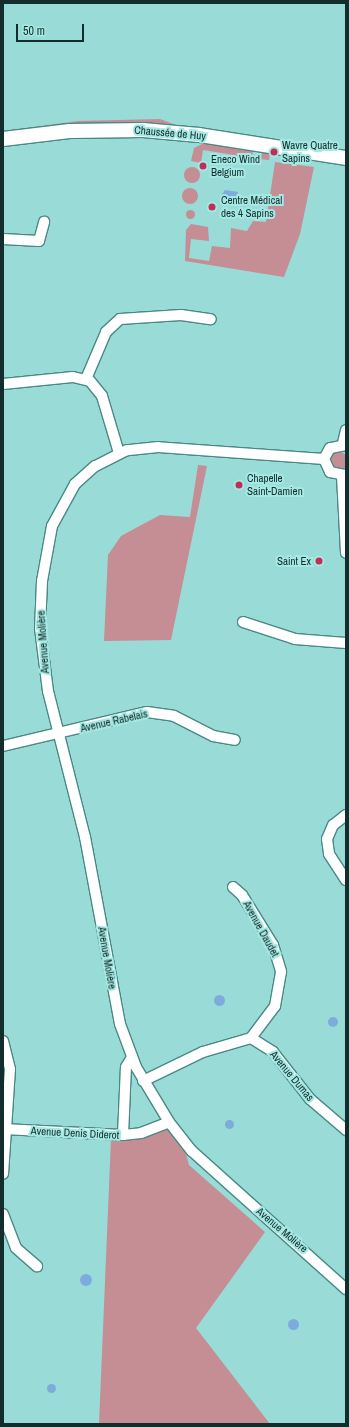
<!DOCTYPE html>
<meta charset="utf-8">
<style>
body{margin:0}
#map{position:relative;width:349px;height:1427px;overflow:hidden;background:#99dbd6;font-family:"Archivo Narrow",sans-serif}
div>[style]{position:absolute}
.green>*{inset:0;background:#c58d94}
.round{border-radius:50%}
.water>*{inset:0;background:#7dacdc}
.roads{filter:drop-shadow(1px 0 #498985) drop-shadow(-1px 0 #498985) drop-shadow(0 1px #498985) drop-shadow(0 -1px #498985)}
.minor>*{height:10px;margin:-5px;padding:0 5px;transform-origin:5px;border-radius:5px;background:#fff}
.secondary>*{height:14px;margin:-7px;padding:0 7px;transform-origin:7px;border-radius:7px;background:#fff}
.dots>*{width:11px;height:11px;translate:-50% -50%;box-sizing:border-box;border:2px solid #a6e8e3;border-radius:50%}
span{translate:-50% -50%;white-space:nowrap;text-align:center;line-height:1.15;-webkit-text-stroke:4px #a6e8e3;paint-order:stroke}
.street-label{font-size:11px;color:#122d2b}
.poi-label{font-size:11px;color:#122d2b}
.left{translate:0 -50%;text-align:left}
.right{translate:-100% -50%;text-align:right}
.frame{position:absolute;inset:0;border:4px solid #122d2b;pointer-events:none}
.scale{position:absolute;left:16px;top:24px;width:68px;height:18px;box-sizing:border-box;border:2px solid #122d2b;border-top:0;padding-left:5px;font-size:12px;line-height:14px;white-space:nowrap;color:#122d2b;-webkit-text-stroke:3px #a6e8e3;paint-order:stroke}
</style>
<div id="map">
<div class="green">
<div style="clip-path:polygon(160px 119px,181px 127px,3px 134px,3px 131px,78px 121px)"></div>
<div style="clip-path:polygon(204px 143px,253px 149px,252px 158px,203px 150px,201px 163px,191px 161px,194px 148px)"></div>
<div style="clip-path:polygon(260px 150px,270px 151px,269px 160px,259px 159px)"></div>
<div style="clip-path:polygon(275px 162px,314px 167px,300px 234px,284px 277px,185px 261px,186px 230px,191px 224px,208px 227px,209px 241px,191px 239px,189px 258px,209px 261px,212px 246px,230px 248px,231px 228px,247px 231px,253px 221px,266px 222px)"></div>
<div class="round" style="left:184px;top:167px;width:16px;height:16px"></div>
<div class="round" style="left:182px;top:188px;width:16px;height:16px"></div>
<div class="round" style="left:185.5px;top:209.5px;width:9px;height:9px"></div>
<div class="round" style="left:330px;top:452px;width:18px;height:18px"></div>
<div style="clip-path:polygon(198px 465px,207px 466px,171px 640px,104px 641px,108px 555px,121px 536px,160px 515px,190px 517px)"></div>
<div style="clip-path:polygon(169px 1127px,184px 1147px,189px 1165px,265px 1232px,196px 1328px,270px 1424px,99px 1424px,111px 1139px,143px 1137px)"></div>
</div>
<div class="water">
<div style="clip-path:polygon(225px 190px,238px 192px,237px 201px,219px 199px)"></div>
<div class="round" style="left:213.5px;top:994.5px;width:11px;height:11px"></div>
<div class="round" style="left:328px;top:1017px;width:10px;height:10px"></div>
<div class="round" style="left:224.5px;top:1119.5px;width:9px;height:9px"></div>
<div class="round" style="left:80px;top:1274px;width:12px;height:12px"></div>
<div class="round" style="left:287.5px;top:1318.5px;width:11px;height:11px"></div>
<div class="round" style="left:46.5px;top:1383.5px;width:9px;height:9px"></div>
</div>
<div class="roads">
<div class="minor">
<div style="left:3px;top:239px;width:36px;rotate:3deg"></div>
<div style="left:39px;top:241px;width:20px;rotate:-75deg"></div>
<div style="left:86px;top:379px;width:51px;rotate:-66.9deg"></div>
<div style="left:106px;top:332px;width:19px;rotate:-43deg"></div>
<div style="left:120px;top:319px;width:61px;rotate:-3.8deg"></div>
<div style="left:181px;top:315px;width:30px;rotate:8deg"></div>
<div style="left:3px;top:384px;width:70px;rotate:-5.7deg"></div>
<div style="left:73px;top:377px;width:17px;rotate:13deg"></div>
<div style="left:90px;top:381px;width:19px;rotate:51deg"></div>
<div style="left:102px;top:396px;width:59px;rotate:73.4deg"></div>
<div style="left:343px;top:443px;width:13px;rotate:-77deg"></div>
<div style="left:346px;top:445px;width:16px;rotate:169deg"></div>
<div style="left:330px;top:448px;width:13px;rotate:119deg"></div>
<div style="left:324px;top:459px;width:14px;rotate:65deg"></div>
<div style="left:330px;top:472px;width:16px;rotate:11deg"></div>
<div style="left:324px;top:459px;width:166px;rotate:-175.9deg"></div>
<div style="left:158px;top:447px;width:31px;rotate:174deg"></div>
<div style="left:127px;top:450px;width:36px;rotate:153deg"></div>
<div style="left:95px;top:466px;width:27px;rotate:138deg"></div>
<div style="left:75px;top:484px;width:48px;rotate:118.7deg"></div>
<div style="left:52px;top:526px;width:56px;rotate:100.3deg"></div>
<div style="left:42px;top:581px;width:47px;rotate:92.4deg"></div>
<div style="left:40px;top:628px;width:64px;rotate:82.8deg"></div>
<div style="left:48px;top:691px;width:151px;rotate:75.8deg"></div>
<div style="left:85px;top:837px;width:190px;rotate:79.4deg"></div>
<div style="left:120px;top:1024px;width:46px;rotate:69.6deg"></div>
<div style="left:136px;top:1067px;width:64px;rotate:59deg"></div>
<div style="left:169px;top:1122px;width:37px;rotate:52deg"></div>
<div style="left:192px;top:1151px;width:207px;rotate:41.9deg"></div>
<div style="left:342px;top:476px;width:77px;rotate:87deg"></div>
<div style="left:243px;top:622px;width:55px;rotate:18.1deg"></div>
<div style="left:295px;top:639px;width:51px;rotate:4.5deg"></div>
<div style="left:3px;top:746px;width:148px;rotate:-13.3deg"></div>
<div style="left:147px;top:712px;width:27px;rotate:8deg"></div>
<div style="left:174px;top:716px;width:44px;rotate:27.1deg"></div>
<div style="left:213px;top:736px;width:22px;rotate:10deg"></div>
<div style="left:346px;top:815px;width:16px;rotate:142deg"></div>
<div style="left:333px;top:825px;width:15px;rotate:113deg"></div>
<div style="left:327px;top:839px;width:15px;rotate:82deg"></div>
<div style="left:329px;top:854px;width:31px;rotate:57deg"></div>
<div style="left:233px;top:887px;width:12px;rotate:42deg"></div>
<div style="left:242px;top:895px;width:59px;rotate:58.2deg"></div>
<div style="left:273px;top:945px;width:28px;rotate:73deg"></div>
<div style="left:281px;top:972px;width:35px;rotate:100deg"></div>
<div style="left:275px;top:1006px;width:40px;rotate:127deg"></div>
<div style="left:3px;top:1041px;width:29px;rotate:76deg"></div>
<div style="left:10px;top:1069px;width:105px;rotate:93.8deg"></div>
<div style="left:143px;top:1081px;width:67px;rotate:-25.8deg"></div>
<div style="left:203px;top:1052px;width:50px;rotate:-16.3deg"></div>
<div style="left:251px;top:1038px;width:26px;rotate:32deg"></div>
<div style="left:273px;top:1052px;width:60px;rotate:51.8deg"></div>
<div style="left:310px;top:1099px;width:48px;rotate:40.7deg"></div>
<div style="left:3px;top:1129px;width:120px;rotate:2.9deg"></div>
<div style="left:123px;top:1135px;width:18px;rotate:-6deg"></div>
<div style="left:141px;top:1133px;width:30px;rotate:-21deg"></div>
<div style="left:123px;top:1135px;width:68px;rotate:-87.5deg"></div>
<div style="left:126px;top:1067px;width:12px;rotate:-59deg"></div>
<div style="left:3px;top:1214px;width:36px;rotate:69deg"></div>
<div style="left:16px;top:1248px;width:28px;rotate:41deg"></div>
</div>
<div class="secondary">
<div style="left:3px;top:139px;width:67px;rotate:-6.8deg"></div>
<div style="left:70px;top:131px;width:73px;rotate:-0.8deg"></div>
<div style="left:143px;top:130px;width:56px;rotate:5.1deg"></div>
<div style="left:199px;top:135px;width:149px;rotate:8.9deg"></div>
</div>
</div>
<div class="dots">
<div style="left:274px;top:152px;background:#be2e56"></div>
<div style="left:203px;top:166px;background:#be2e56"></div>
<div style="left:212px;top:207px;background:#be2e56"></div>
<div style="left:239px;top:485px;background:#be2e56"></div>
<div style="left:319px;top:561px;background:#be2e56"></div>
</div>
<div class="street-label">
<span style="left:170px;top:133px;rotate:5deg">Chaussée de Huy</span>
<span style="left:43px;top:642px;rotate:-94deg">Avenue Molière</span>
<span style="left:114px;top:721px;rotate:-13deg">Avenue Rabelais</span>
<span style="left:261px;top:929px;rotate:61deg">Avenue Daudet</span>
<span style="left:107px;top:958px;rotate:80deg">Avenue Molière</span>
<span style="left:292px;top:1076px;rotate:50deg">Avenue Dumas</span>
<span style="left:75px;top:1133px;rotate:3deg">Avenue Denis Diderot</span>
<span style="left:282px;top:1230px;rotate:40deg">Avenue Molière</span>
</div>
<div class="poi-label">
<span class="left" style="left:282px;top:152px">Wavre Quatre<br>Sapins</span>
<span class="left" style="left:211px;top:166px">Eneco Wind<br>Belgium</span>
<span class="left" style="left:221px;top:207px">Centre Médical<br>des 4 Sapins</span>
<span class="left" style="left:247px;top:485px">Chapelle<br>Saint-Damien</span>
<span class="right" style="left:311px;top:561px">Saint Ex</span>
</div>
<div class="frame"></div>
<div class="scale">50 m</div>
</div>
